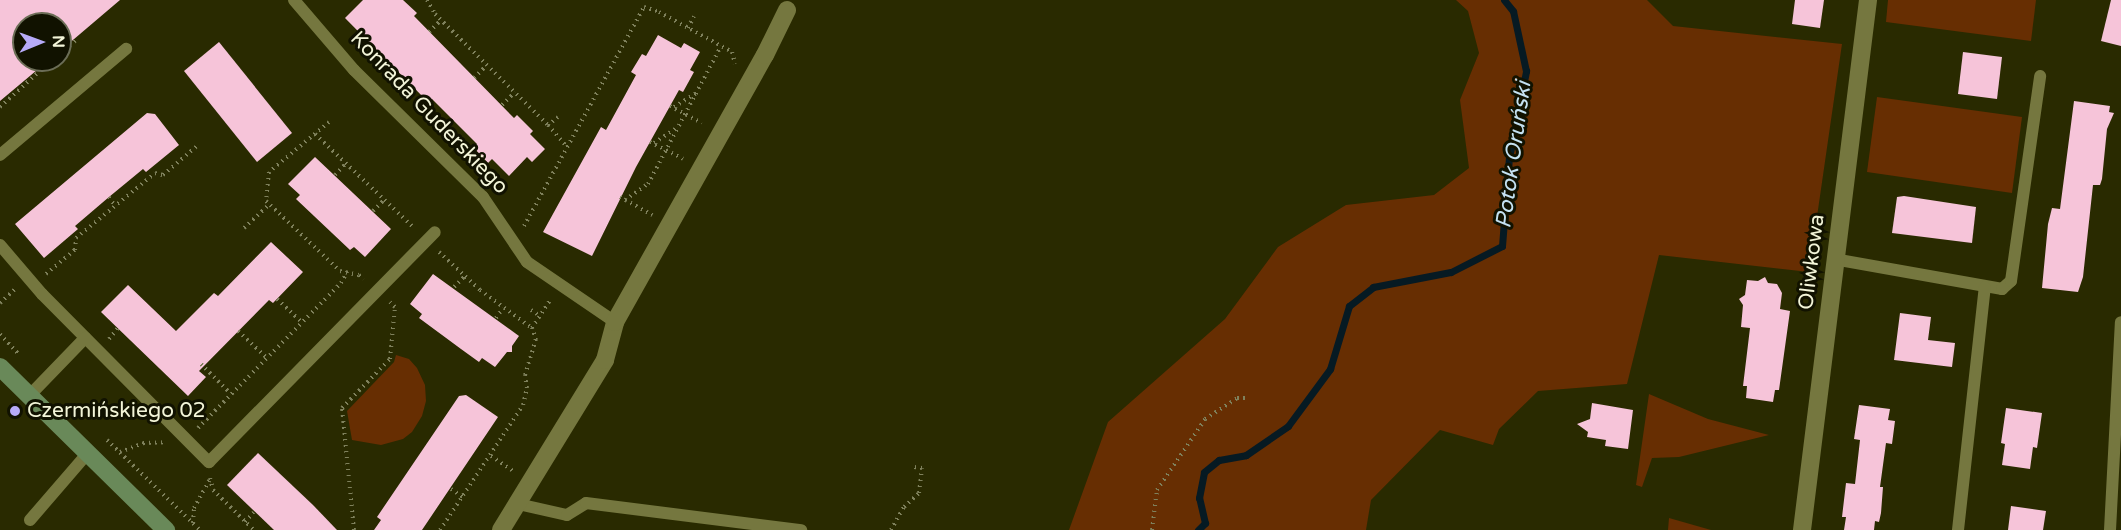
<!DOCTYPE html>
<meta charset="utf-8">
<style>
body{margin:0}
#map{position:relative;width:2121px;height:530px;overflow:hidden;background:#292a00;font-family:"Varela Round",sans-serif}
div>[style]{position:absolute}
.green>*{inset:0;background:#672e02}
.stream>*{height:7px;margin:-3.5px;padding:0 3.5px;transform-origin:3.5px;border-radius:3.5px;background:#061a23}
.building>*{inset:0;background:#f6c4d9}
.path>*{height:4px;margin-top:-2px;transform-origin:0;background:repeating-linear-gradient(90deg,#7f815c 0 1.5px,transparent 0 6px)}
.lane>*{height:12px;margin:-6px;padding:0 6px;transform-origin:6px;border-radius:6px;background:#75773f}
.street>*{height:18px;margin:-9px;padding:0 9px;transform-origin:9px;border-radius:9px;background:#75773f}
.secondary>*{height:18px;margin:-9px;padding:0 9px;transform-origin:9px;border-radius:9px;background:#698959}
.dots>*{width:16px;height:16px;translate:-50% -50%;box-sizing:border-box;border:3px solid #111200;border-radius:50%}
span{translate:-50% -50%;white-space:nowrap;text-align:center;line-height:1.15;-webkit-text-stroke:6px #111200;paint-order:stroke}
.street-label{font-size:21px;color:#f3f5d8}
.poi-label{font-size:21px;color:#f3f5d8}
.left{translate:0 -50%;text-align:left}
.water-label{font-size:22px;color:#c5e2f2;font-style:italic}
.north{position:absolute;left:12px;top:12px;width:60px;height:60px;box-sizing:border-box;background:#111200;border:2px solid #6b6d56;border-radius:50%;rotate:89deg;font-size:16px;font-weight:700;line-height:24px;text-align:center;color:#f3f5d8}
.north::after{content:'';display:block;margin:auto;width:21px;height:27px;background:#b7abf8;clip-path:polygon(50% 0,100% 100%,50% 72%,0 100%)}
</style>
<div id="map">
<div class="green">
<div style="clip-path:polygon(1456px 0,1647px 0,1673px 26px,1842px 44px,1809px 272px,1659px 255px,1627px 384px,1538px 391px,1499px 429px,1493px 445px,1440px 430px,1371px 500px,1366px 530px,1069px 530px,1108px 422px,1225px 319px,1278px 247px,1346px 205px,1434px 195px,1469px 168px,1460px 100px,1479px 53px,1468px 11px)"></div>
<div style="clip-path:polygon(1888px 0,2036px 0,2031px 41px,1886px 22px)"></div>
<div style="clip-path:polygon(1877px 97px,2022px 117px,2012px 193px,1867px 172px)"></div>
<div style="clip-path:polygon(396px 355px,409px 359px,417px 368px,425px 385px,426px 401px,422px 416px,412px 432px,403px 439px,381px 445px,352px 440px,347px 411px,394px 362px)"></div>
<div style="clip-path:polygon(1649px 394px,1708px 419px,1769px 435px,1679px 457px,1652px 458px,1642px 487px,1636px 485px)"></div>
<div style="clip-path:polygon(1669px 518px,1711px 530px,1668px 530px)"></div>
</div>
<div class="stream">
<div style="left:1198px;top:530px;width:10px;rotate:-45deg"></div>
<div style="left:1205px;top:523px;width:26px;rotate:-103deg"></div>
<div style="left:1199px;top:498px;width:26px;rotate:-79deg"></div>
<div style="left:1204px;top:472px;width:19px;rotate:-39deg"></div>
<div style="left:1219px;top:460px;width:27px;rotate:-10deg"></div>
<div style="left:1246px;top:455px;width:51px;rotate:-34.6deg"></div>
<div style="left:1288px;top:426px;width:71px;rotate:-53.6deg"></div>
<div style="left:1330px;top:369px;width:66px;rotate:-73.2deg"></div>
<div style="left:1349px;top:306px;width:31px;rotate:-38deg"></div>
<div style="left:1373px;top:287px;width:79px;rotate:-10.9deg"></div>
<div style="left:1451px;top:272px;width:57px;rotate:-27deg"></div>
<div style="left:1502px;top:246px;width:88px;rotate:-85.5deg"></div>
<div style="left:1509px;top:158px;width:89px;rotate:-78.9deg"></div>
<div style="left:1526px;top:71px;width:61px;rotate:-102.2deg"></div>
<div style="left:1513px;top:11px;width:14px;rotate:-129deg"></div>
</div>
<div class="building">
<div style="clip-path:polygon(0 0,120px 0,60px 51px,60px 24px,24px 24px,24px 60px,49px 60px,0 101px)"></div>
<div style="clip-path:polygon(363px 0,403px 0,417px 13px,414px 16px,514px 118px,517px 115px,533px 131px,530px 134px,545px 149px,532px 162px,527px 157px,509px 176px,492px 159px,488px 163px,473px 147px,477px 144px,432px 99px,429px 103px,345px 18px)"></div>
<div style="clip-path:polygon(1795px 0,1824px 0,1820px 28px,1792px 24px)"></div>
<div style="clip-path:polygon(2111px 0,2121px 0,2121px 46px,2101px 41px)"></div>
<div style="clip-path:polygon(658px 35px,681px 48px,684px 43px,700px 52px,690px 70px,694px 72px,683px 92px,679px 90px,636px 167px,592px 256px,543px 232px,601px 127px,606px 130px,636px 75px,631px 72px,642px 54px,646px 56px)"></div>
<div style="clip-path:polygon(219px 42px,292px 133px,257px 162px,184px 71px)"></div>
<div style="clip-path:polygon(1963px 52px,2002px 57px,1997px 99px,1958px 94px)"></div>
<div style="clip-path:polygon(2074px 101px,2110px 106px,2109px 112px,2114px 113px,2107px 129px,2102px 179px,2100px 185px,2093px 185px,2083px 277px,2078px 292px,2042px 288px,2048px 224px,2052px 208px,2060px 209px)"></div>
<div style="clip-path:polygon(147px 113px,155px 114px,179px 145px,146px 172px,143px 169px,109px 197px,75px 226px,78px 229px,44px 258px,15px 224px)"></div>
<div style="clip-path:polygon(315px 157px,391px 229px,365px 257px,354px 247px,350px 250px,296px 199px,300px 195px,288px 184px)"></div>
<div style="clip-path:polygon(1904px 196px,1976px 207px,1972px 243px,1892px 233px,1897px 197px)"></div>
<div style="clip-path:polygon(271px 242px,303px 272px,273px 303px,269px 300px,199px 371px,206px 377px,188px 396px,101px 312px,128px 285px,176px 331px,214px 293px,218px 296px)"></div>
<div style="clip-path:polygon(433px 274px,519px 336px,512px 346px,512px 352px,507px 352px,495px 367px,482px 358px,479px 362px,461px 349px,419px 318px,422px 314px,410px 304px)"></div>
<div style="clip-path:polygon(1765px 277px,1768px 283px,1777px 284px,1782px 293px,1780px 309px,1790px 311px,1779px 390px,1775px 390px,1773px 402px,1746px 398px,1747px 386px,1743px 386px,1750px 328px,1741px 327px,1743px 305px,1739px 299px,1745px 295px,1747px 280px,1758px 281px)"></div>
<div style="clip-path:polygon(1900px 313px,1931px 317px,1928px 340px,1955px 343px,1952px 367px,1894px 360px)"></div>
<div style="clip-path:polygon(466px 395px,498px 417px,422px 530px,374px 530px,381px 520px,377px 517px,459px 396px)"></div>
<div style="clip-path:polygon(1592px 403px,1633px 410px,1628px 449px,1605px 446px,1606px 440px,1587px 437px,1588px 432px,1577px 424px,1590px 419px)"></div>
<div style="clip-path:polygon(1859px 405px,1890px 409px,1888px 420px,1895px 421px,1892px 444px,1886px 443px,1880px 487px,1883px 487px,1881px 513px,1879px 522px,1875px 521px,1874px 530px,1844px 530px,1846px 517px,1842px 517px,1846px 483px,1855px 484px,1860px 440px,1854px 439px)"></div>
<div style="clip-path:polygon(2006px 408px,2042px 413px,2037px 448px,2033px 447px,2030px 469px,2002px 465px,2005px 444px,2001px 443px)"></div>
<div style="clip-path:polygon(258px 453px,313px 505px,337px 530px,274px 530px,227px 485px)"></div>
<div style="clip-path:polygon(2011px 506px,2046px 511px,2043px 530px,2008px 530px)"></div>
</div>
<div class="path">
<div style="left:427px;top:0;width:16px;rotate:60deg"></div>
<div style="left:435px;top:14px;width:158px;rotate:44.5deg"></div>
<div style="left:688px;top:28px;width:13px;rotate:-63deg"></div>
<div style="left:429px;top:32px;width:17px;rotate:-45deg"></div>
<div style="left:60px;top:53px;width:22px;rotate:-39deg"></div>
<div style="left:474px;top:78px;width:18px;rotate:-45deg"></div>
<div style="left:502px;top:105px;width:18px;rotate:-45deg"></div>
<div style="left:670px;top:106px;width:36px;rotate:28deg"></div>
<div style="left:0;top:107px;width:70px;rotate:-42.1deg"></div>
<div style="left:674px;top:107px;width:26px;rotate:-32deg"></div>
<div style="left:558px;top:117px;width:13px;rotate:141deg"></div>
<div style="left:548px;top:125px;width:29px;rotate:49deg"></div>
<div style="left:329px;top:122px;width:78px;rotate:140.2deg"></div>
<div style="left:269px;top:172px;width:29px;rotate:96deg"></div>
<div style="left:266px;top:201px;width:102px;rotate:43.4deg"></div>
<div style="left:340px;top:271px;width:19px;rotate:12deg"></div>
<div style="left:359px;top:275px;width:6px;rotate:39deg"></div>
<div style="left:315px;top:134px;width:137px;rotate:43.5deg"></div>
<div style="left:650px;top:142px;width:37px;rotate:27deg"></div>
<div style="left:654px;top:143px;width:29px;rotate:-34deg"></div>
<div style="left:335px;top:175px;width:16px;rotate:-47deg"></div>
<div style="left:109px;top:197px;width:11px;rotate:56deg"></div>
<div style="left:620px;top:197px;width:37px;rotate:29deg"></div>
<div style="left:625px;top:200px;width:28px;rotate:-35deg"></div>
<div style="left:648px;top:184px;width:156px;rotate:-62.1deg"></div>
<div style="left:373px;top:211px;width:16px;rotate:-45deg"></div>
<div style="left:524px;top:226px;width:250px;rotate:-61.3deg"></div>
<div style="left:644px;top:7px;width:16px;rotate:18deg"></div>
<div style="left:659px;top:12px;width:83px;rotate:28.7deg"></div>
<div style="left:732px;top:52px;width:12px;rotate:76deg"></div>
<div style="left:244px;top:228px;width:34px;rotate:-43deg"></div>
<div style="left:439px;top:252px;width:56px;rotate:42.8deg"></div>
<div style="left:480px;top:290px;width:64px;rotate:36.2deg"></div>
<div style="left:532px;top:328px;width:35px;rotate:-57deg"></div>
<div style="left:46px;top:274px;width:38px;rotate:-40deg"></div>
<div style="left:75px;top:250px;width:12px;rotate:-85deg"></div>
<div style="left:76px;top:238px;width:102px;rotate:-39.4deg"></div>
<div style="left:155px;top:173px;width:8px;rotate:14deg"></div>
<div style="left:163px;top:175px;width:45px;rotate:-40.5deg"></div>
<div style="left:454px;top:287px;width:16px;rotate:-45deg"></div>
<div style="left:277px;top:299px;width:34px;rotate:43deg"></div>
<div style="left:0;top:303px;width:21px;rotate:-43deg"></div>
<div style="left:531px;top:310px;width:11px;rotate:34deg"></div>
<div style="left:496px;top:318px;width:12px;rotate:-55deg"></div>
<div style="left:238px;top:331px;width:40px;rotate:43deg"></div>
<div style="left:0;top:334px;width:26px;rotate:47deg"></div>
<div style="left:109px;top:339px;width:14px;rotate:-51deg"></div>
<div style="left:201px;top:364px;width:42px;rotate:45deg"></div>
<div style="left:198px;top:428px;width:204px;rotate:-45.4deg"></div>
<div style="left:341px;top:283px;width:13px;rotate:-61deg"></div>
<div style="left:107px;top:440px;width:129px;rotate:44.1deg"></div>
<div style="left:120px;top:452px;width:25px;rotate:-21deg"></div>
<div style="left:143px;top:443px;width:23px;rotate:-2deg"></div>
<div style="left:491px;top:456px;width:27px;rotate:34deg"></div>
<div style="left:210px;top:478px;width:12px;rotate:76deg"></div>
<div style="left:213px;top:490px;width:57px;rotate:44.3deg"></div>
<div style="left:451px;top:489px;width:14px;rotate:34deg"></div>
<div style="left:245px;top:522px;width:13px;rotate:-48deg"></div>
<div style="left:193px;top:523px;width:15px;rotate:-86deg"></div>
<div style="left:194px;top:508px;width:33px;rotate:-61deg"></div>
<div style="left:354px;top:530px;width:123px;rotate:-95.6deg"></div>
<div style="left:342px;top:408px;width:69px;rotate:-45.6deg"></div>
<div style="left:390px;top:359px;width:52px;rotate:-84.5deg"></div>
<div style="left:395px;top:307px;width:7px;rotate:-135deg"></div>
<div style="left:440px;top:530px;width:150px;rotate:-56.4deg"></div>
<div style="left:523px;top:405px;width:17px;rotate:-77deg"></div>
<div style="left:527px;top:388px;width:13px;rotate:-99deg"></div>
<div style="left:525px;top:375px;width:37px;rotate:-73deg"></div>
<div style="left:536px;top:340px;width:13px;rotate:-108deg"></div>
<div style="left:891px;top:530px;width:26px;rotate:-61deg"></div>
<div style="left:904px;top:507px;width:21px;rotate:-43deg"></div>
<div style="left:919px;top:493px;width:25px;rotate:-83deg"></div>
<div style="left:922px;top:468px;width:8px;rotate:-173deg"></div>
<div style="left:1152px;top:530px;width:40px;rotate:-82.9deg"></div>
<div style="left:1157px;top:490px;width:86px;rotate:-55.9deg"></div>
<div style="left:1205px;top:419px;width:38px;rotate:-33deg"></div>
<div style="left:1237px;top:398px;width:12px"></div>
</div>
<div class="lane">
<div style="left:294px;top:0;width:92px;rotate:49.4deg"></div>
<div style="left:354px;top:70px;width:181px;rotate:44.6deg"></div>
<div style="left:483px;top:197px;width:78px;rotate:55.9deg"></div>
<div style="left:527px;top:262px;width:107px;rotate:34.3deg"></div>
<div style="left:0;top:155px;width:165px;rotate:-40.1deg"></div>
<div style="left:0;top:245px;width:65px;rotate:49.4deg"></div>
<div style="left:42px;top:294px;width:237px;rotate:45.2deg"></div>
<div style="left:209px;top:462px;width:322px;rotate:-45.5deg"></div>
<div style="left:1834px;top:259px;width:171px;rotate:10.1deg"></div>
<div style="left:2002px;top:289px;width:12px;rotate:-42deg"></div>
<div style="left:2011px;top:281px;width:207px;rotate:-81.9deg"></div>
<div style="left:29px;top:396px;width:81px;rotate:-46deg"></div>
<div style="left:518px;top:504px;width:50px;rotate:12.7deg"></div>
<div style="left:567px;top:515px;width:22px;rotate:-32deg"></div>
<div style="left:586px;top:503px;width:217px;rotate:7.2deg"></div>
<div style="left:30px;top:520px;width:87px;rotate:-49.2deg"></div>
<div style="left:1958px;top:530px;width:244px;rotate:-83.7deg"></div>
<div style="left:2110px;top:530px;width:208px;rotate:-87deg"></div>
</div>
<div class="street">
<div style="left:501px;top:530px;width:199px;rotate:-58.5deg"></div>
<div style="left:605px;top:360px;width:39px;rotate:-75deg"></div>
<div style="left:615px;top:322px;width:306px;rotate:-60.7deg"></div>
<div style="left:765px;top:55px;width:50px;rotate:-63.9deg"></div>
<div style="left:1802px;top:530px;width:534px;rotate:-82.9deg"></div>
</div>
<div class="secondary">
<div style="left:0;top:367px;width:233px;rotate:44.5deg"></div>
</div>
<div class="dots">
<div style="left:15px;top:411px;background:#b7abf8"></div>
</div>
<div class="street-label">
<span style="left:429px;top:113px;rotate:46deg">Konrada Guderskiego</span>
<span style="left:1812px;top:262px;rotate:-83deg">Oliwkowa</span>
</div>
<div class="poi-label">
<span class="left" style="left:27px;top:411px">Czermińskiego 02</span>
</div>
<div class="water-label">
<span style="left:1514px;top:155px;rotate:-82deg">Potok Oruński</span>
</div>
<div class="north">N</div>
</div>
